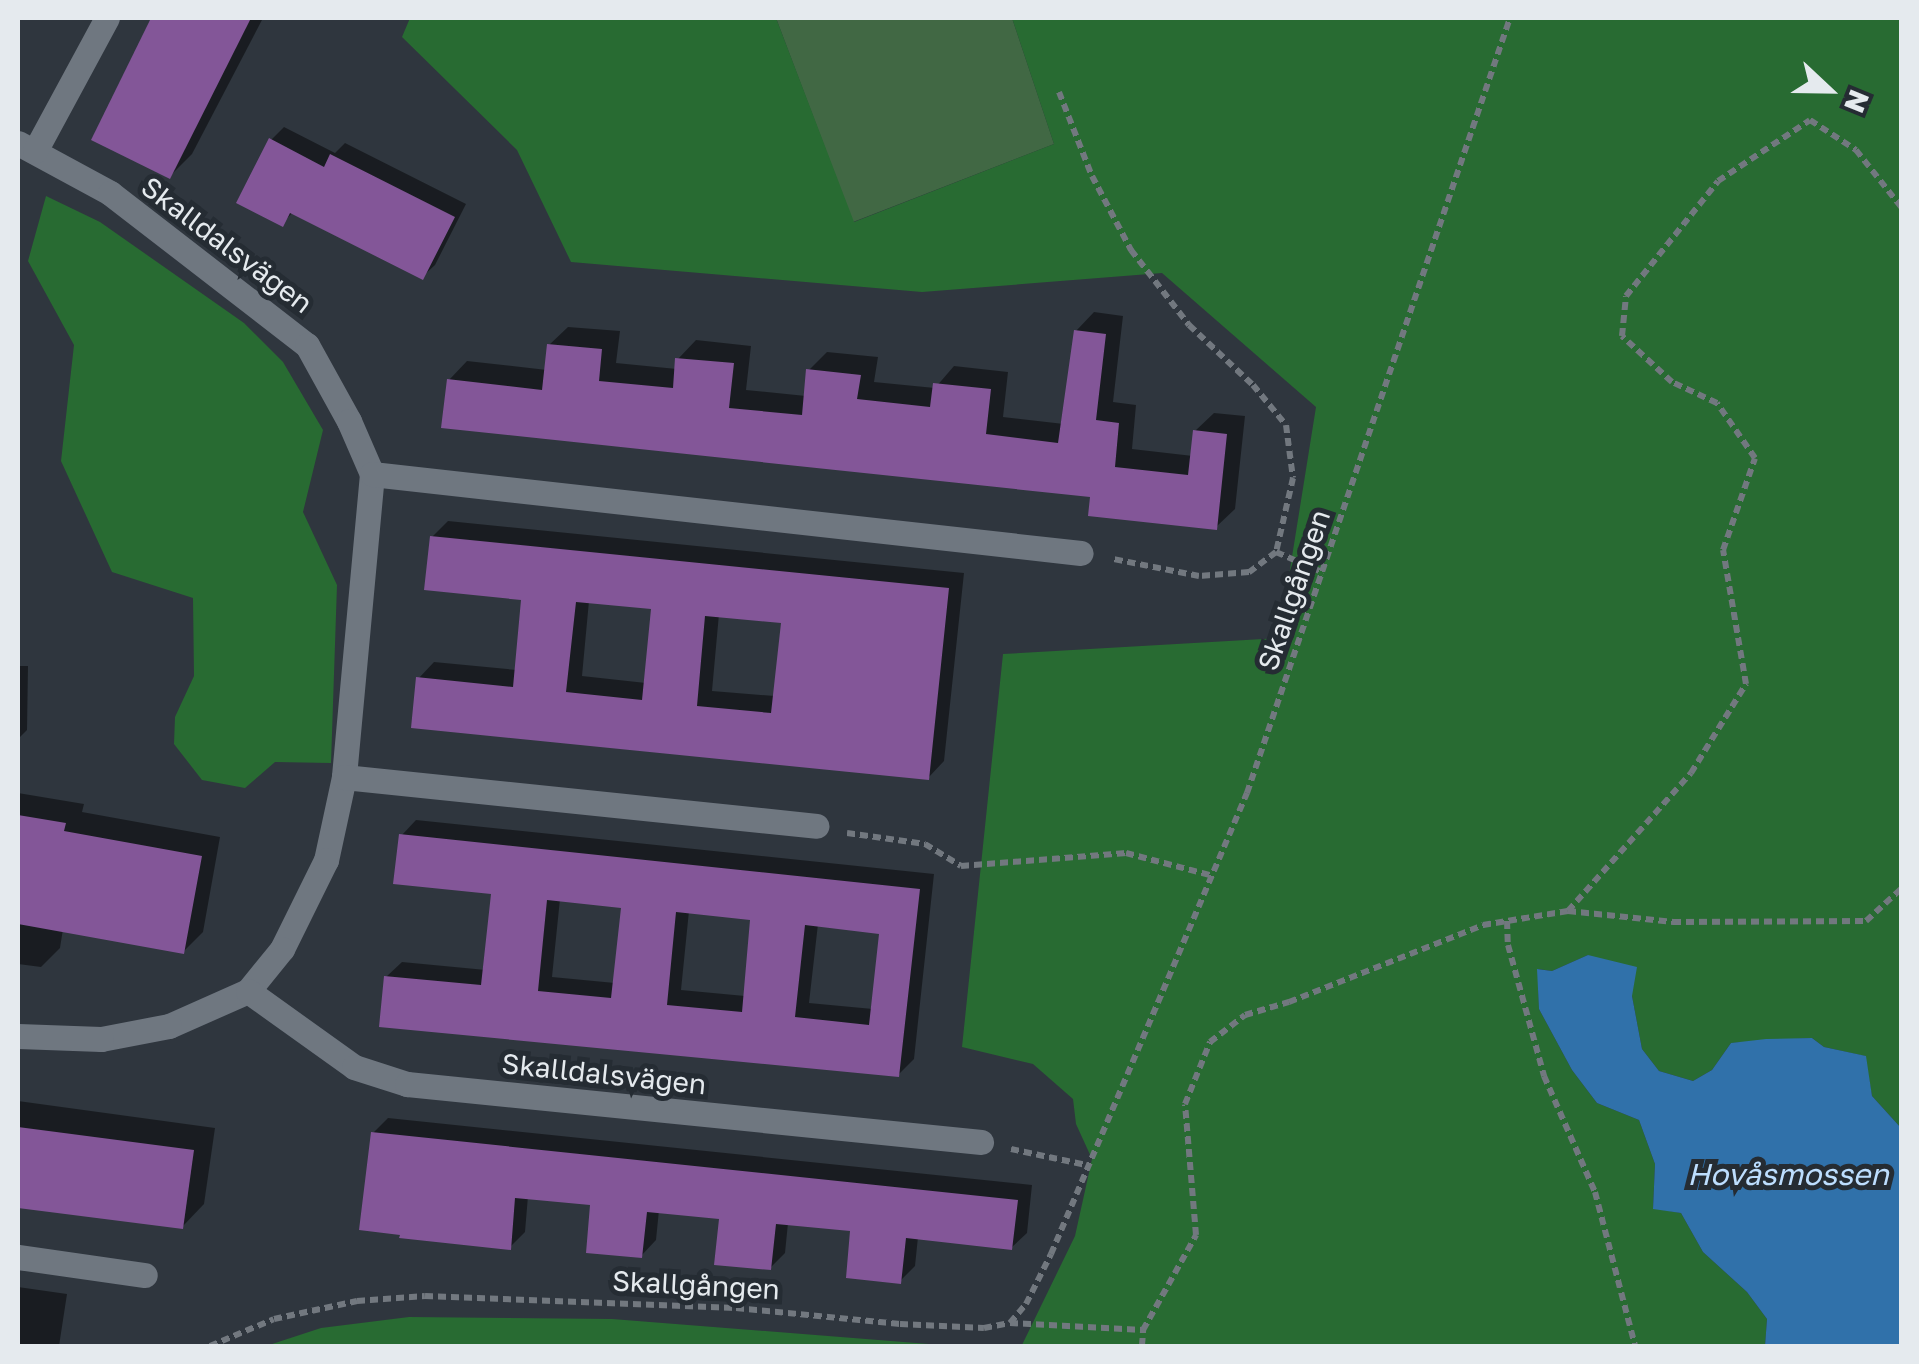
<!DOCTYPE html>
<meta charset="utf-8">
<style>
body{margin:0}
#map{position:relative;width:1919px;height:1364px;overflow:hidden;background:#2f363e;font-family:"Golos Text",sans-serif}
div>[style]{position:absolute}
.green>*{inset:0;background:#416844}
.forest>*{inset:0;background:#286b32}
.water>*{inset:0;background:#3071aa}
.shadow>*{inset:0;background:#0007}
.building>*{inset:0;background:#835698}
.path>*{height:6px;margin-top:-3px;transform-origin:0;background:repeating-linear-gradient(90deg,#72787f 0 8px,transparent 0 13px)}
.minor>*{height:25px;margin:-12.5px;padding:0 12.5px;transform-origin:12.5px;border-radius:12.5px;background:#6f7780}
span{translate:-50% -50%;white-space:nowrap;text-align:center;line-height:1.15;-webkit-text-stroke:10px #252c33;paint-order:stroke}
.street-label{font-size:28px;color:#e5eaee}
.water-label{font-size:30px;color:#bddefe;font-style:italic}
.frame{position:absolute;inset:0;border:20px solid #e5eaee;pointer-events:none}
.north{position:absolute;left:1779px;top:40px;width:100px;height:100px;-webkit-text-stroke:8px #252c33;paint-order:stroke;rotate:112deg;font-size:28px;font-weight:700;line-height:40px;text-align:center;color:#e5eaee}
.north::after{content:'';display:block;margin:auto;width:35px;height:45px;background:#e5eaee;clip-path:polygon(50% 0,100% 100%,50% 72%,0 100%)}
</style>
<div id="map">
<div class="green">
<div style="clip-path:polygon(776px 18px,1012px 18px,1054px 144px,853px 222px)"></div>
</div>
<div class="forest">
<div style="clip-path:polygon(410px 18px,776px 18px,854px 222px,1054px 144px,1012px 18px,1901px 18px,1901px 1128px,1872px 1096px,1865px 1056px,1824px 1047px,1812px 1038px,1731px 1043px,1712px 1070px,1693px 1081px,1659px 1071px,1642px 1049px,1632px 996px,1588px 955px,1552px 971px,1538px 969px,1539px 1009px,1572px 1070px,1597px 1103px,1639px 1120px,1655px 1164px,1653px 1208px,1681px 1213px,1703px 1252px,1747px 1292px,1767px 1319px,1765px 1346px,266px 1346px,321px 1328px,409px 1317px,612px 1319px,954px 1346px,1022px 1345px,1075px 1236px,1092px 1159px,1076px 1124px,1073px 1099px,1033px 1064px,962px 1047px,1003px 654px,1279px 638px,1316px 407px,1162px 273px,922px 292px,571px 262px,517px 150px,402px 37px)"></div>
<div style="clip-path:polygon(46px 196px,100px 222px,244px 323px,283px 362px,323px 430px,303px 512px,337px 585px,331px 763px,275px 762px,245px 788px,202px 780px,174px 744px,175px 717px,194px 676px,193px 598px,112px 572px,61px 461px,74px 345px,28px 261px)"></div>
</div>
<div class="water">
<div style="clip-path:polygon(1588px 955px,1637px 967px,1632px 996px,1642px 1049px,1659px 1071px,1693px 1081px,1712px 1070px,1731px 1043px,1766px 1039px,1812px 1038px,1824px 1047px,1866px 1056px,1872px 1096px,1901px 1128px,1901px 1346px,1765px 1346px,1767px 1319px,1747px 1292px,1703px 1252px,1681px 1213px,1653px 1209px,1655px 1164px,1639px 1120px,1597px 1103px,1572px 1070px,1539px 1009px,1537px 969px,1552px 971px)"></div>
</div>
<div class="shadow">
<div style="clip-path:polygon(162px 18px,263px 18px,192px 154px,170px 176px,147px 32px)"></div>
<div style="clip-path:polygon(284px 127px,335px 153px,345px 143px,466px 204px,435px 265px,422px 277px,293px 212px,282px 224px,271px 140px)"></div>
<div style="clip-path:polygon(1094px 312px,1123px 316px,1113px 402px,1136px 405px,1132px 449px,1193px 456px,1195px 431px,1214px 413px,1245px 416px,1235px 509px,1216px 527px,1093px 495px,449px 380px,467px 361px,547px 370px,549px 345px,568px 327px,620px 331px,616px 363px,677px 369px,678px 359px,696px 340px,751px 346px,746px 390px,806px 396px,809px 370px,827px 352px,878px 357px,874px 382px,935px 388px,954px 366px,1008px 372px,1003px 417px,1064px 424px,1076px 331px)"></div>
<div style="clip-path:polygon(evenodd,448px 521px,964px 573px,944px 761px,928px 778px,418px 679px,434px 662px,517px 670px,524px 598px,432px 537px,448px 521px,589px 601px,653px 607px,646px 683px,582px 676px,589px 601px,448px 521px,719px 614px,783px 621px,775px 696px,712px 691px,719px 614px)"></div>
<div style="clip-path:polygon(18px 666px,28px 666px,27px 730px,18px 739px)"></div>
<div style="clip-path:polygon(18px 793px,84px 804px,82px 812px,220px 837px,203px 932px,184px 951px,63px 929px,60px 948px,41px 967px,18px 964px)"></div>
<div style="clip-path:polygon(evenodd,416px 820px,934px 874px,914px 1059px,898px 1075px,386px 977px,402px 962px,486px 970px,494px 892px,401px 836px,416px 820px,560px 899px,623px 906px,615px 983px,552px 977px,560px 899px,416px 820px,689px 911px,752px 918px,745px 996px,681px 990px,689px 911px,416px 820px,818px 924px,882px 931px,873px 1009px,809px 1003px,818px 924px)"></div>
<div style="clip-path:polygon(18px 1101px,215px 1128px,204px 1204px,182px 1227px,18px 1205px)"></div>
<div style="clip-path:polygon(388px 1118px,1032px 1185px,1027px 1233px,1011px 1248px,918px 1237px,915px 1266px,900px 1281px,853px 1229px,788px 1223px,785px 1253px,770px 1268px,721px 1217px,659px 1210px,656px 1240px,641px 1256px,593px 1203px,528px 1196px,525px 1232px,510px 1247px,373px 1133px)"></div>
<div style="clip-path:polygon(18px 1287px,67px 1294px,59px 1346px,18px 1346px)"></div>
</div>
<div class="building">
<div style="clip-path:polygon(151px 18px,251px 18px,170px 179px,91px 140px)"></div>
<div style="clip-path:polygon(269px 138px,324px 167px,330px 154px,455px 217px,423px 280px,290px 213px,283px 227px,236px 203px)"></div>
<div style="clip-path:polygon(1074px 330px,1106px 334px,1096px 420px,1119px 423px,1115px 467px,1188px 475px,1193px 430px,1227px 434px,1217px 530px,1088px 516px,1090px 497px,441px 428px,447px 379px,542px 390px,547px 344px,602px 349px,599px 381px,673px 388px,675px 358px,734px 363px,729px 408px,802px 415px,806px 369px,861px 375px,857px 399px,930px 407px,933px 383px,991px 389px,986px 434px,1058px 443px)"></div>
<div style="clip-path:polygon(evenodd,430px 536px,949px 588px,929px 780px,411px 728px,416px 677px,513px 687px,521px 600px,424px 590px,430px 536px,576px 602px,651px 609px,642px 700px,566px 692px,576px 602px,430px 536px,705px 616px,781px 623px,771px 713px,697px 706px,705px 616px)"></div>
<div style="clip-path:polygon(18px 815px,66px 823px,64px 831px,202px 856px,184px 954px,18px 924px)"></div>
<div style="clip-path:polygon(evenodd,399px 834px,920px 889px,899px 1077px,379px 1027px,384px 976px,481px 985px,491px 894px,393px 884px,399px 834px,547px 900px,621px 908px,611px 998px,538px 991px,547px 900px,399px 834px,676px 912px,750px 920px,742px 1012px,667px 1005px,676px 912px,399px 834px,805px 925px,879px 934px,869px 1025px,795px 1017px,805px 925px)"></div>
<div style="clip-path:polygon(18px 1127px,194px 1150px,183px 1229px,18px 1208px)"></div>
<div style="clip-path:polygon(371px 1132px,1018px 1200px,1012px 1250px,906px 1238px,901px 1284px,846px 1278px,850px 1231px,776px 1224px,771px 1270px,714px 1265px,719px 1219px,647px 1212px,642px 1258px,586px 1253px,590px 1205px,515px 1198px,511px 1250px,399px 1238px,400px 1235px,359px 1230px)"></div>
</div>
<div class="path">
<div style="left:1059px;top:92px;width:90px;rotate:68.6deg"></div>
<div style="left:1092px;top:176px;width:84px;rotate:62.2deg"></div>
<div style="left:1131px;top:250px;width:95px;rotate:52.3deg"></div>
<div style="left:1189px;top:325px;width:88px;rotate:43.2deg"></div>
<div style="left:1253px;top:385px;width:52px;rotate:50.5deg"></div>
<div style="left:1286px;top:425px;width:53px;rotate:82.5deg"></div>
<div style="left:1293px;top:478px;width:76px;rotate:102.9deg"></div>
<div style="left:1276px;top:552px;width:34px;rotate:143deg"></div>
<div style="left:1249px;top:572px;width:50px;rotate:175.4deg"></div>
<div style="left:1199px;top:576px;width:88px;rotate:-168.8deg"></div>
<div style="left:1276px;top:552px;width:52px;rotate:23.6deg"></div>
<div style="left:847px;top:833px;width:79px;rotate:8deg"></div>
<div style="left:925px;top:844px;width:42px;rotate:31.4deg"></div>
<div style="left:961px;top:866px;width:166px;rotate:-4.5deg"></div>
<div style="left:1126px;top:853px;width:87px;rotate:14.7deg"></div>
<div style="left:1568px;top:911px;width:185px;rotate:-48.3deg"></div>
<div style="left:1691px;top:773px;width:105px;rotate:-58.3deg"></div>
<div style="left:1746px;top:684px;width:136px;rotate:-99.7deg"></div>
<div style="left:1723px;top:550px;width:97px;rotate:-70.8deg"></div>
<div style="left:1755px;top:458px;width:67px;rotate:-124.6deg"></div>
<div style="left:1717px;top:403px;width:50px;rotate:-155deg"></div>
<div style="left:1672px;top:382px;width:68px;rotate:-137.4deg"></div>
<div style="left:1622px;top:336px;width:40px;rotate:-84.3deg"></div>
<div style="left:1626px;top:296px;width:147px;rotate:-51.3deg"></div>
<div style="left:1718px;top:181px;width:110px;rotate:-33.5deg"></div>
<div style="left:1810px;top:120px;width:55px;rotate:33.1deg"></div>
<div style="left:1856px;top:150px;width:74px;rotate:51.6deg"></div>
<div style="left:1507px;top:921px;width:24px;rotate:88deg"></div>
<div style="left:1508px;top:945px;width:136px;rotate:74.6deg"></div>
<div style="left:1544px;top:1076px;width:127px;rotate:66.3deg"></div>
<div style="left:1595px;top:1192px;width:159px;rotate:75.4deg"></div>
<div style="left:1011px;top:1149px;width:77px;rotate:12deg"></div>
<div style="left:1010px;top:1323px;width:133px;rotate:3deg"></div>
<div style="left:210px;top:1346px;width:69px;rotate:-22.9deg"></div>
<div style="left:274px;top:1319px;width:85px;rotate:-12.2deg"></div>
<div style="left:357px;top:1301px;width:68px;rotate:-4.2deg"></div>
<div style="left:425px;top:1296px;width:311px;rotate:2.2deg"></div>
<div style="left:736px;top:1308px;width:165px;rotate:5.6deg"></div>
<div style="left:900px;top:1324px;width:84px;rotate:2.7deg"></div>
<div style="left:984px;top:1328px;width:26px;rotate:-11deg"></div>
<div style="left:1010px;top:1323px;width:25px;rotate:-50deg"></div>
<div style="left:1026px;top:1304px;width:56px;rotate:-63.4deg"></div>
<div style="left:1051px;top:1254px;width:501px;rotate:-66.97deg"></div>
<div style="left:1247px;top:793px;width:818px;rotate:-71.26deg"></div>
<div style="left:1142px;top:1346px;width:16px;rotate:-86deg"></div>
<div style="left:1143px;top:1330px;width:109px;rotate:-60.8deg"></div>
<div style="left:1196px;top:1235px;width:131px;rotate:-94.8deg"></div>
<div style="left:1185px;top:1104px;width:67px;rotate:-68deg"></div>
<div style="left:1210px;top:1042px;width:44px;rotate:-37.6deg"></div>
<div style="left:1245px;top:1015px;width:46px;rotate:-16.5deg"></div>
<div style="left:1289px;top:1002px;width:209px;rotate:-21.6deg"></div>
<div style="left:1483px;top:925px;width:86px;rotate:-9.4deg"></div>
<div style="left:1568px;top:911px;width:106px;rotate:6deg"></div>
<div style="left:1673px;top:922px;width:193px;rotate:-0.3deg"></div>
<div style="left:1866px;top:921px;width:49px;rotate:-42.5deg"></div>
</div>
<div class="minor">
<div style="left:18px;top:143px;width:105px;rotate:28.5deg"></div>
<div style="left:110px;top:193px;width:249px;rotate:37.7deg"></div>
<div style="left:307px;top:345px;width:87px;rotate:61.1deg"></div>
<div style="left:349px;top:421px;width:58px;rotate:66.5deg"></div>
<div style="left:372px;top:474px;width:304px;rotate:95.3deg"></div>
<div style="left:344px;top:777px;width:85px;rotate:102.2deg"></div>
<div style="left:326px;top:860px;width:99px;rotate:116.3deg"></div>
<div style="left:282px;top:949px;width:54px;rotate:129deg"></div>
<div style="left:248px;top:991px;width:86px;rotate:156.1deg"></div>
<div style="left:169px;top:1026px;width:69px;rotate:169.2deg"></div>
<div style="left:101px;top:1039px;width:83px;rotate:-177.9deg"></div>
<div style="left:35px;top:151px;width:151px;rotate:-61.6deg"></div>
<div style="left:372px;top:474px;width:713px;rotate:6.36deg"></div>
<div style="left:344px;top:777px;width:475px;rotate:5.9deg"></div>
<div style="left:248px;top:991px;width:130px;rotate:35.6deg"></div>
<div style="left:354px;top:1067px;width:56px;rotate:17.8deg"></div>
<div style="left:407px;top:1084px;width:577px;rotate:5.77deg"></div>
<div style="left:18px;top:1257px;width:128px;rotate:8.1deg"></div>
</div>
<div class="street-label">
<span style="left:227px;top:245px;rotate:37deg">Skalldalsvägen</span>
<span style="left:1294px;top:590px;rotate:-71deg">Skallgången</span>
<span style="left:604px;top:1074px;rotate:6deg">Skalldalsvägen</span>
<span style="left:696px;top:1285px;rotate:3deg">Skallgången</span>
</div>
<div class="water-label">
<span style="left:1788px;top:1174px">Hovåsmossen</span>
</div>
<div class="frame"></div>
<div class="north">N</div>
</div>
